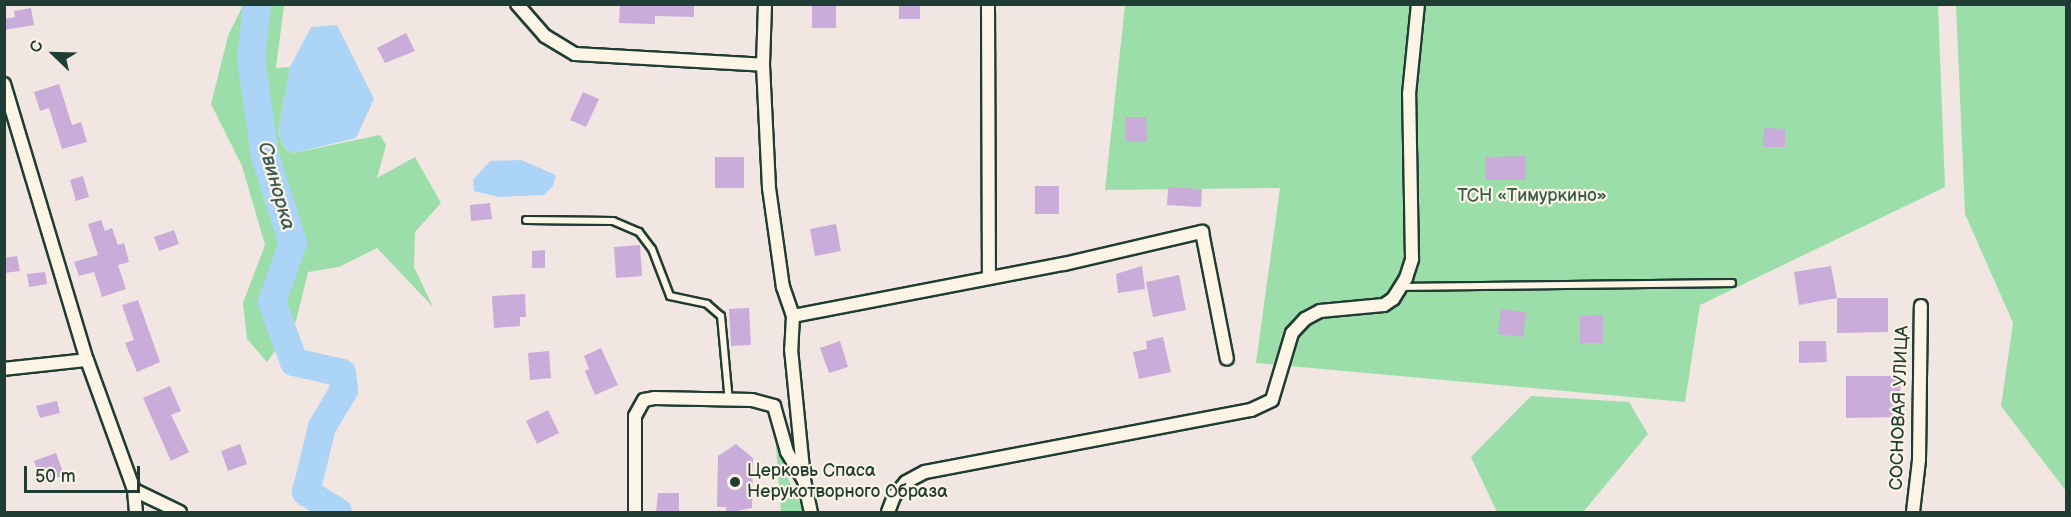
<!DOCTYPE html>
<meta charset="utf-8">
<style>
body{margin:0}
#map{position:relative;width:2071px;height:517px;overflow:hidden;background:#f2e6e3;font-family:"Balsamiq Sans",sans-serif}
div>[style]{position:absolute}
.green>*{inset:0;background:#9bdea9}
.water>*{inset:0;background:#acd4f7}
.river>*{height:28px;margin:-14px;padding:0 14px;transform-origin:14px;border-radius:14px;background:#acd4f7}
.building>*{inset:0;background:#c9acda}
.roads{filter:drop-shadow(2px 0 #1f3d34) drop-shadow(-2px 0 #1f3d34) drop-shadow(0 2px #1f3d34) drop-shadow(0 -2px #1f3d34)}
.service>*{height:6px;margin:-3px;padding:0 3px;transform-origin:3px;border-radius:3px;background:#fcf5e5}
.minor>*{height:12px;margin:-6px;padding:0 6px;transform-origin:6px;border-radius:6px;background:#fcf5e5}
.dots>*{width:16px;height:16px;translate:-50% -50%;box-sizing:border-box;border:3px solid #fcf5e5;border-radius:50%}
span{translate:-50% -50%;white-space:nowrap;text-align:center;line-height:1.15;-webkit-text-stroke:4.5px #fcf5e5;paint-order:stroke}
.park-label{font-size:18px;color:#385d4b}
.street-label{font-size:18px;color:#1f3d34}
.poi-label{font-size:18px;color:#1f3d34}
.left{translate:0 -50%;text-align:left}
.water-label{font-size:20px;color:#3b5b5b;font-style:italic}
.frame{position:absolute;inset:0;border:6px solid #1f3d34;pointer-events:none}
.north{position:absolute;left:24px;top:24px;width:60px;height:60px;-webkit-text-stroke:4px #fcf5e5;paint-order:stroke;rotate:293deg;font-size:16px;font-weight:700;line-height:24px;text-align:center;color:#1f3d34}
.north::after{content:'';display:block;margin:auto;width:21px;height:27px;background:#1f3d34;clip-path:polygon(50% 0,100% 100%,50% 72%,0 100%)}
.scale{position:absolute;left:24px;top:466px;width:116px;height:27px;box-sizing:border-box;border:3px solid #1f3d34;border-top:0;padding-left:8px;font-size:18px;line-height:21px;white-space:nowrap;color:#1f3d34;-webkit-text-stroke:4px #fcf5e5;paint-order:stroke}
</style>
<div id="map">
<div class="green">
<div style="clip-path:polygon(243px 5px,284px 5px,276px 68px,290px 67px,278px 133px,285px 149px,294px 153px,380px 135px,386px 145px,377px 178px,415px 157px,441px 203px,415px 232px,414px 267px,433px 307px,377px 248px,339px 267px,308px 272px,296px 321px,267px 362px,247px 339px,243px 303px,265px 245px,242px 166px,211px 104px,228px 36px)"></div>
<div style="clip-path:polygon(1125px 5px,1938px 5px,1945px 187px,1700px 305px,1685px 402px,1256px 363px,1280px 188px,1105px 190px)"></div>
<div style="clip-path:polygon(1956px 5px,2066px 5px,2066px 491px,2001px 406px,2013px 323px,1965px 214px)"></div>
<div style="clip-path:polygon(1531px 396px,1629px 402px,1648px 434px,1583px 512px,1497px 512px,1471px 457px)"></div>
<div style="clip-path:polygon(774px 422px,787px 477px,805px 512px,781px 512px)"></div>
</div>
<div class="water">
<div style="clip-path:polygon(337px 25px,374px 99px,356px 138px,294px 153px,285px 149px,278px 133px,290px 67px,311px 27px)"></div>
<div style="clip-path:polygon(521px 160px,556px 175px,553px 186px,544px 195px,498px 197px,474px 191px,473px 180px,490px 161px)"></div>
</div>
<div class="river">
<div style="left:257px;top:4px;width:55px;rotate:96.2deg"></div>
<div style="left:251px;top:59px;width:98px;rotate:81.8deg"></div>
<div style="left:265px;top:156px;width:91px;rotate:72.2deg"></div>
<div style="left:293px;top:243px;width:63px;rotate:109.6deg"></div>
<div style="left:272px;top:302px;width:64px;rotate:69.9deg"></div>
<div style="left:294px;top:362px;width:49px;rotate:12.9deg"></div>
<div style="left:342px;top:373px;width:17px;rotate:83deg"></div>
<div style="left:344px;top:390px;width:43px;rotate:120.7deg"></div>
<div style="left:322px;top:427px;width:67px;rotate:103.8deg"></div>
<div style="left:306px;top:492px;width:38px;rotate:32deg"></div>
</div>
<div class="building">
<div style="clip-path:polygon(620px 4px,694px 4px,694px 17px,655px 16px,655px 24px,619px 23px)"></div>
<div style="clip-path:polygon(812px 4px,836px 4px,836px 28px,812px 28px)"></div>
<div style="clip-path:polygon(899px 4px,920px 4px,920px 19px,899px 19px)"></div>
<div style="clip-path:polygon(31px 8px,34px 25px,4px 30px,4px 19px,15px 17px,14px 11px)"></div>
<div style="clip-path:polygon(406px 33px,415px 51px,385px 63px,377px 48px)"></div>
<div style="clip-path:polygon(59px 84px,72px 125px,81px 122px,87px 142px,62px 149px,49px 108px,40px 111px,34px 92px)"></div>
<div style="clip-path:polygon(583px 92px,599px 99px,586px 127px,570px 120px)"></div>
<div style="clip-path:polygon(1126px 117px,1146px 117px,1147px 142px,1126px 142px)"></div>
<div style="clip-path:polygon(1764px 128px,1785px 129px,1785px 147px,1763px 147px)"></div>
<div style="clip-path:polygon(1526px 156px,1526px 180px,1486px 180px,1486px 157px)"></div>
<div style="clip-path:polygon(715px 157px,744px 157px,744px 188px,715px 188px)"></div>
<div style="clip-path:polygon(83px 176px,89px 197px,76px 201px,70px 180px)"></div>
<div style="clip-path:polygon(1035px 186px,1059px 186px,1059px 214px,1035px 214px)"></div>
<div style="clip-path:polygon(1168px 187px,1202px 189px,1201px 207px,1167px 205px)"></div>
<div style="clip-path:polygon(490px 203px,492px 219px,471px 221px,470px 205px)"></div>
<div style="clip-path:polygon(101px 220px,105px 231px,112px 228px,118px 245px,124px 243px,129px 262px,118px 265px,126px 289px,102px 297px,94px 272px,79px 276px,74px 262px,98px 255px,88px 224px)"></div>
<div style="clip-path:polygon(836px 224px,841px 251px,815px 256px,810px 229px)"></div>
<div style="clip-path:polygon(174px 230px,179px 244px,159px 251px,154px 237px)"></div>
<div style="clip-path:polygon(640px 245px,642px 276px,616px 278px,614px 247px)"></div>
<div style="clip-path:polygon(545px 250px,545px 268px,532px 268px,532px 251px)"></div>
<div style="clip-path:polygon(17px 256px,20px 271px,4px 273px,4px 258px)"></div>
<div style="clip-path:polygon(1142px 266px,1145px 289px,1118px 293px,1116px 274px)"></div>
<div style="clip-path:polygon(1831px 266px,1837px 298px,1799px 305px,1794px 272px)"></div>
<div style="clip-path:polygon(45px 272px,47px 284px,29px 287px,27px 274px)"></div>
<div style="clip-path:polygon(1179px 275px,1186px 310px,1153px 317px,1146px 282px)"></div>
<div style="clip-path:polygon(525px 294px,526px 317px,520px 317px,520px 326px,494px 328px,492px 296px)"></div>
<div style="clip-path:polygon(1837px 298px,1888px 298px,1888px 332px,1837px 333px)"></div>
<div style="clip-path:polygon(138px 300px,160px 362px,137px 372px,125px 343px,134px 340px,122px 305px)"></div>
<div style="clip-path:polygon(749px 308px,751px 345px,731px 346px,729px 309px)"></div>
<div style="clip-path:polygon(1501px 309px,1526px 312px,1523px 337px,1498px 334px)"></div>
<div style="clip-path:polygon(1603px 315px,1603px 343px,1580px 343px,1580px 316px)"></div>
<div style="clip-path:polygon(1163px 337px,1171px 372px,1139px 379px,1133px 352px,1147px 349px,1146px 341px)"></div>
<div style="clip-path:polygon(840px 341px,848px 367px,829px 373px,820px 348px)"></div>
<div style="clip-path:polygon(1799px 341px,1826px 341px,1827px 362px,1799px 363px)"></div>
<div style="clip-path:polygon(601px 348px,618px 385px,595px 395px,585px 371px,589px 369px,584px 356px)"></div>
<div style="clip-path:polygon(549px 351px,551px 378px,530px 380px,528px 353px)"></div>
<div style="clip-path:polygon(1846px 376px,1900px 376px,1901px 417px,1846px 418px)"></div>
<div style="clip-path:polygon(170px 386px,181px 411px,171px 415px,189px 452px,171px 461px,143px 398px)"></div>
<div style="clip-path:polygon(57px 401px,60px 413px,40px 418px,36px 406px)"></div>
<div style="clip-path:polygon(548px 410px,559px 433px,537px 444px,526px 421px)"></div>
<div style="clip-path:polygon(240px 444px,247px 464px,228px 471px,221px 451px)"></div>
<div style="clip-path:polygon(736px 444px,753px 458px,752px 508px,726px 513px,726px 507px,717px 507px,718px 456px)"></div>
<div style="clip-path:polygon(56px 453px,64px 475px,42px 483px,34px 461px)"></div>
<div style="clip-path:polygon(658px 493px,679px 493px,679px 513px,656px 513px)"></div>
</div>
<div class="roads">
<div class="service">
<div style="left:526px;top:220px;width:87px;rotate:0.7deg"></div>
<div style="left:613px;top:221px;width:28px;rotate:23deg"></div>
<div style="left:639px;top:232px;width:21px;rotate:53deg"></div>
<div style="left:652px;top:249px;width:50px;rotate:69deg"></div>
<div style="left:670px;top:296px;width:38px;rotate:12deg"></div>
<div style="left:707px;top:304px;width:18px;rotate:41deg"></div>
<div style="left:721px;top:316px;width:86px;rotate:84.7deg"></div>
<div style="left:1400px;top:287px;width:332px;rotate:-0.7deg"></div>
</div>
<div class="minor">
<div style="left:517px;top:4px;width:43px;rotate:48.8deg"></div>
<div style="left:545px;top:36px;width:35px;rotate:31deg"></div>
<div style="left:575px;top:54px;width:188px;rotate:3.3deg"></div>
<div style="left:765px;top:4px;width:61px;rotate:91.9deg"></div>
<div style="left:763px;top:65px;width:123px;rotate:87.2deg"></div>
<div style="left:769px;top:188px;width:100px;rotate:82deg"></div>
<div style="left:783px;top:287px;width:31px;rotate:71deg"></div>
<div style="left:793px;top:316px;width:33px;rotate:93deg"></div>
<div style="left:791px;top:349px;width:132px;rotate:84.3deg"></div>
<div style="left:988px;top:4px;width:273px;rotate:89.8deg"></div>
<div style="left:4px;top:84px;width:288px;rotate:73.3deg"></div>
<div style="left:87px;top:360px;width:138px;rotate:70.1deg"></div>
<div style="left:134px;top:490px;width:22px;rotate:85deg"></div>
<div style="left:793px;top:316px;width:276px;rotate:-10.9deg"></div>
<div style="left:1064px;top:264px;width:142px;rotate:-13.1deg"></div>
<div style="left:1202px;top:232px;width:129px;rotate:78.9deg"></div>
<div style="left:4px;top:369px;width:83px;rotate:-6.2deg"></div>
<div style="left:134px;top:490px;width:51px;rotate:25.6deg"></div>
<div style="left:635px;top:512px;width:96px;rotate:-90deg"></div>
<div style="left:635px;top:416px;width:18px;rotate:-61deg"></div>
<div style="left:644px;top:400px;width:10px;rotate:-11deg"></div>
<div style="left:654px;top:398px;width:98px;rotate:1.2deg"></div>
<div style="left:752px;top:400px;width:23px;rotate:15deg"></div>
<div style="left:774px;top:406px;width:48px;rotate:74.2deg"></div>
<div style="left:787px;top:452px;width:33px;rotate:59deg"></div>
<div style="left:804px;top:480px;width:33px;rotate:78deg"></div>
<div style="left:888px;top:512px;width:17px;rotate:-69deg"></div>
<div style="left:894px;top:496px;width:18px;rotate:-49deg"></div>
<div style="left:906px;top:482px;width:21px;rotate:-28deg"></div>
<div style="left:925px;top:472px;width:332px;rotate:-10.8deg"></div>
<div style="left:1251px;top:410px;width:23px;rotate:-25deg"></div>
<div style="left:1272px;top:400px;width:70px;rotate:-73.4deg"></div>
<div style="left:1292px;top:333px;width:19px;rotate:-47deg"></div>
<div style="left:1305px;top:319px;width:17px;rotate:-28deg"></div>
<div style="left:1320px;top:311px;width:64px;rotate:-5.4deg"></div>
<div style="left:1384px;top:305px;width:11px;rotate:-34deg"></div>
<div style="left:1393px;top:299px;width:25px;rotate:-58deg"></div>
<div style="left:1406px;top:278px;width:20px;rotate:-72deg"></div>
<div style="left:1412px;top:259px;width:165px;rotate:-91deg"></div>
<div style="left:1409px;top:94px;width:90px;rotate:-84.3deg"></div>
<div style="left:1913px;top:512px;width:52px;rotate:-83.4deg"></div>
<div style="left:1919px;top:460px;width:154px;rotate:-89.3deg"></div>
</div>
</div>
<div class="dots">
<div style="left:735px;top:482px;background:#1f3d34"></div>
</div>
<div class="park-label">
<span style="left:1532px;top:196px">ТСН «Тимуркино»</span>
</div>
<div class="street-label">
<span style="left:1900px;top:408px;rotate:-88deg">СОСНОВАЯ УЛИЦА</span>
</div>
<div class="poi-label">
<span class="left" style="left:747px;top:482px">Церковь Спаса<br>Нерукотворного Образа</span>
</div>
<div class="water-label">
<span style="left:276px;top:186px;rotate:74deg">Свинорка</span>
</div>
<div class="frame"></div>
<div class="north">С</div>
<div class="scale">50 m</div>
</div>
